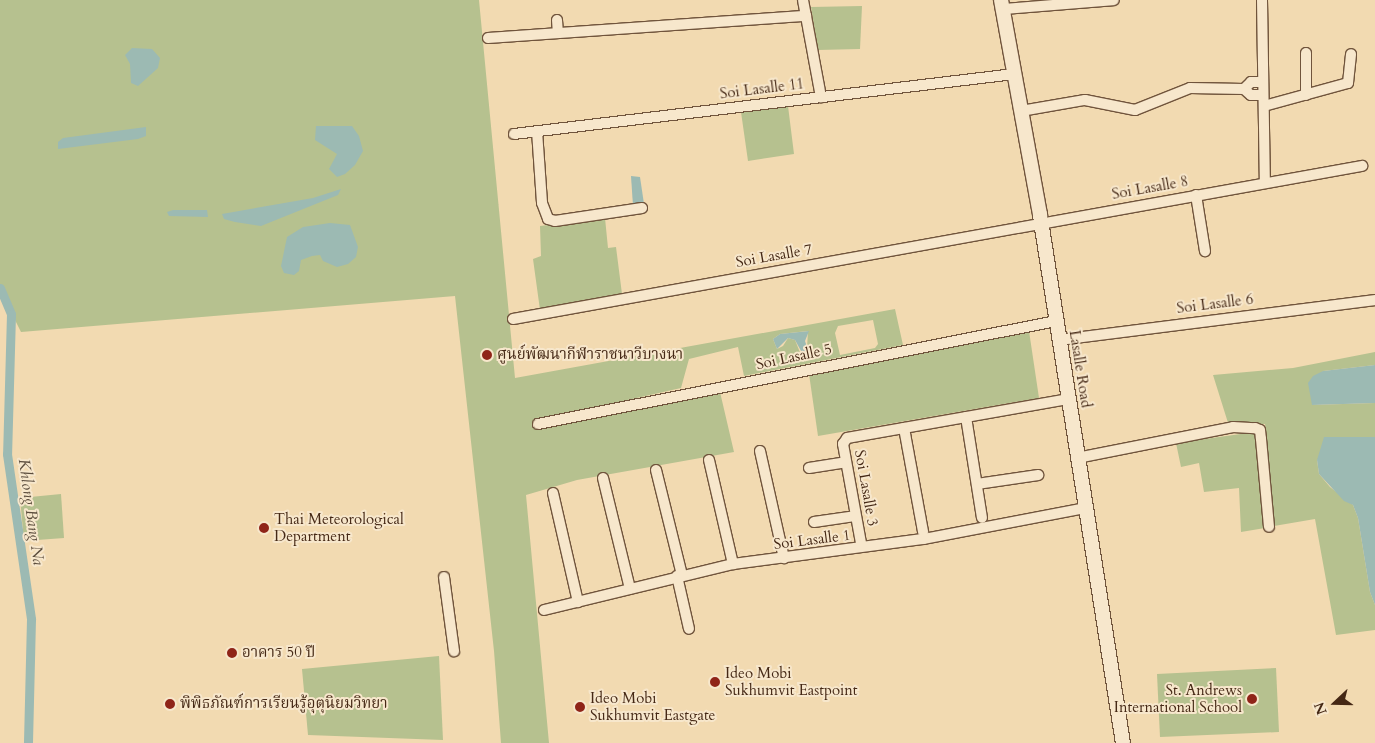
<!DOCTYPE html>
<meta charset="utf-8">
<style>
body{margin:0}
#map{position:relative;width:1375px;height:743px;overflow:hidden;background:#f2dab1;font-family:Cardo,"Noto Serif Thai",serif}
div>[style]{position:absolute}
.green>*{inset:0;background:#b6c18f}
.water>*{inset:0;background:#9cbab3}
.canal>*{height:9px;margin:-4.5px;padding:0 4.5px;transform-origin:4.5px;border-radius:4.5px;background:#9cbab3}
.roads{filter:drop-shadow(1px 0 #70543c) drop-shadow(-1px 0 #70543c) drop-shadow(0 1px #70543c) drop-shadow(0 -1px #70543c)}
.street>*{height:10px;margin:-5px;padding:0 5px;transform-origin:5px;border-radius:5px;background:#f7e7cc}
.secondary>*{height:14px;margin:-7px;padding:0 7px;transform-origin:7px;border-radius:7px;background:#f7e7cc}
.dots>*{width:14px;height:14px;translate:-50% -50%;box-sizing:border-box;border:2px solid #f7e7cc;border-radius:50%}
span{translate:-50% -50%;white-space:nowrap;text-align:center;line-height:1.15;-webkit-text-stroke:4px #f7e7cc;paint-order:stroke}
.street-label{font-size:15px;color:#452815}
.poi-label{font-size:15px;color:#452815}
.left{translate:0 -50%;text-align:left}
.right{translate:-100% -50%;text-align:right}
.water-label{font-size:16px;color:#5b4c3c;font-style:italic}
.north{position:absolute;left:1310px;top:678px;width:50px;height:50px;-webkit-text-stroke:4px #f7e7cc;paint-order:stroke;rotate:249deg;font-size:14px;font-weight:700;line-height:20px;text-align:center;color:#452815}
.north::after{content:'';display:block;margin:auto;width:18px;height:22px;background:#452815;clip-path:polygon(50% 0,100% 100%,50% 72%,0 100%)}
</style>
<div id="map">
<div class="green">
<div style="clip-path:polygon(evenodd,0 0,479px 0,515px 378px,895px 309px,903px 345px,744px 376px,738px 347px,689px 359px,681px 388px,610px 404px,610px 414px,720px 392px,734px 452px,577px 480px,526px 495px,549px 743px,501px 743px,494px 651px,455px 296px,21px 332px,0 290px,0 0,873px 320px,878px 344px,875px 348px,840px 355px,835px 333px,838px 326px,873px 320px,0 0,808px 331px,807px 348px,801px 355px,795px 340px,788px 338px,783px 346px,777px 349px,773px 339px,780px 334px,808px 331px)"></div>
<div style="clip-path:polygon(862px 6px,860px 49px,818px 50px,811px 7px)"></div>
<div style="clip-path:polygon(788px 106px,794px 154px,748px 161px,741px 112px)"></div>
<div style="clip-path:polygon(605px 218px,608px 248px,616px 247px,622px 294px,540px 310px,533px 259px,541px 256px,540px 226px)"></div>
<div style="clip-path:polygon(1029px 331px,1039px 398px,818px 436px,809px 374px)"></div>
<div style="clip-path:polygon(1375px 352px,1375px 365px,1323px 371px,1312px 405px,1375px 403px,1375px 437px,1353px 438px,1317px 460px,1319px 474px,1330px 487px,1353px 505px,1358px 518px,1370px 592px,1375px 605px,1375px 630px,1336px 635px,1315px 519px,1274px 526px,1265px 424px,1229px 426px,1213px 375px,1293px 368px)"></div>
<div style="clip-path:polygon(1255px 432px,1258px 436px,1265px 528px,1241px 532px,1239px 488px,1204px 492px,1199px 463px,1181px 467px,1176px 443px)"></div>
<div style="clip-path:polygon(61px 494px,64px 538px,24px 541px,20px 498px)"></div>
<div style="clip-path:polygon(439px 656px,443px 740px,308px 735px,302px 669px)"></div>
<div style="clip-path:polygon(1276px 668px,1279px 732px,1160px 737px,1157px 674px)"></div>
</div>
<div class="water">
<div style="clip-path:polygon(132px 48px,152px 49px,160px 58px,158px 68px,138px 86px,131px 83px,130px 64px,125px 55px)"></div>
<div style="clip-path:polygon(316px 126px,352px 126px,359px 136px,363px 151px,355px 165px,345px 174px,337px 177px,329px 169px,337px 154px,315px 140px)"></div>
<div style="clip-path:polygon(146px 127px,146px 136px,138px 139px,58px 149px,58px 142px,63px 138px)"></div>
<div style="clip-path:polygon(631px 176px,640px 177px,644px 204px,633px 206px)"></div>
<div style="clip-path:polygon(341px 189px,338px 195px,261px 226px,235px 222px,224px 219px,222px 214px,313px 198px)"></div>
<div style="clip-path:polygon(173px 210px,207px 210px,208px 217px,169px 216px,167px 212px)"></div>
<div style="clip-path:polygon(330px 223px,350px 225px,358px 247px,356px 257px,348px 264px,337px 267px,323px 261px,320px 255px,312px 256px,301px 260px,299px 271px,294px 275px,284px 273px,281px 266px,287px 237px,303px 227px)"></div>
<div style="clip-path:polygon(809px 331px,805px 341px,811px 359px,806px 360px,795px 340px,788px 338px,777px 349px,773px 339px,780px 334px)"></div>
<div style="clip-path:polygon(1375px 365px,1375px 403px,1312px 405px,1308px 383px,1313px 376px,1323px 371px)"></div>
<div style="clip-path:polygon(1324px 437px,1375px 437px,1375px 605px,1370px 592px,1358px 518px,1353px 505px,1344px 501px,1319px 474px,1317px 460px)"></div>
</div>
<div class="canal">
<div style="left:0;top:288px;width:28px;rotate:67deg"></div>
<div style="left:11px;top:314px;width:140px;rotate:91.6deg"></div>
<div style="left:7px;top:454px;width:167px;rotate:81.7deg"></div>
<div style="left:31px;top:619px;width:124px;rotate:91.4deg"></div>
</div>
<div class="roads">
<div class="street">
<div style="left:803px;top:0;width:99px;rotate:79.5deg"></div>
<div style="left:1262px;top:0;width:183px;rotate:89.1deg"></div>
<div style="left:1003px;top:9px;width:111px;rotate:-4.6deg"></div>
<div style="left:557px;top:20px;width:13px;rotate:86deg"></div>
<div style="left:488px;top:38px;width:319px;rotate:-4deg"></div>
<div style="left:1306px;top:53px;width:42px;rotate:90deg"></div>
<div style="left:1244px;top:89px;width:10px;rotate:-45deg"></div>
<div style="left:1251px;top:82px;width:12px"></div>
<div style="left:1264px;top:106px;width:87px;rotate:-15.3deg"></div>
<div style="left:1348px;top:83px;width:29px;rotate:-84deg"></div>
<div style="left:1021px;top:111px;width:65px;rotate:-9.8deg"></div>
<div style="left:1085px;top:100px;width:51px;rotate:11.3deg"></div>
<div style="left:1135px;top:110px;width:59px;rotate:-21.8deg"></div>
<div style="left:1190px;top:88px;width:54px;rotate:1.1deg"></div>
<div style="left:1244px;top:89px;width:9px;rotate:41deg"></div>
<div style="left:1251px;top:95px;width:12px"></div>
<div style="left:537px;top:131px;width:72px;rotate:86deg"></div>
<div style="left:542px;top:203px;width:17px;rotate:69deg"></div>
<div style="left:548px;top:219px;width:7px;rotate:16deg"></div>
<div style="left:555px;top:221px;width:88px;rotate:-8.5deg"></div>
<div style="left:514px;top:134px;width:504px;rotate:-6.84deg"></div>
<div style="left:1196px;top:195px;width:57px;rotate:80.9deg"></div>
<div style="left:513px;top:319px;width:863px;rotate:-10.22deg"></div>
<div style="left:1059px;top:340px;width:319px;rotate:-7.2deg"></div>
<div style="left:966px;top:417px;width:102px;rotate:81deg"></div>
<div style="left:538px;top:424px;width:528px;rotate:-11.25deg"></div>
<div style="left:904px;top:428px;width:106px;rotate:79.6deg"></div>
<div style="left:760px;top:451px;width:110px;rotate:77.4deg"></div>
<div style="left:1077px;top:458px;width:159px;rotate:-11.2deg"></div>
<div style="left:1233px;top:427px;width:22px;rotate:3deg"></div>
<div style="left:1255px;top:428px;width:5px;rotate:22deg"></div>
<div style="left:1260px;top:430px;width:9px;rotate:84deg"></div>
<div style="left:1261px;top:439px;width:88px;rotate:84.8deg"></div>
<div style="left:709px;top:460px;width:107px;rotate:77deg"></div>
<div style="left:809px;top:468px;width:37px;rotate:-9deg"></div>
<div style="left:656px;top:470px;width:108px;rotate:76.1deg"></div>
<div style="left:603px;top:478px;width:114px;rotate:76.3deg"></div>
<div style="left:977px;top:484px;width:62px;rotate:-8.4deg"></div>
<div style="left:553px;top:493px;width:112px;rotate:77.1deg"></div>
<div style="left:814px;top:522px;width:41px;rotate:-8.3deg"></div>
<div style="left:861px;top:543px;width:101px;rotate:-100.3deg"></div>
<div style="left:843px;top:444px;width:7px;rotate:-56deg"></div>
<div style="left:847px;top:438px;width:224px;rotate:-10deg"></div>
<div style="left:677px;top:576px;width:54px;rotate:77.2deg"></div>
<div style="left:444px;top:577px;width:75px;rotate:82.3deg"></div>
<div style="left:544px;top:610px;width:195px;rotate:-13.7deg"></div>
<div style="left:733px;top:564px;width:193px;rotate:-7.5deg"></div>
<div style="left:924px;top:539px;width:164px;rotate:-10.9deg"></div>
</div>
<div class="secondary">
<div style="left:1001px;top:0;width:219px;rotate:79.7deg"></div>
<div style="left:1040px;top:215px;width:534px;rotate:81.07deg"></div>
</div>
</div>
<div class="dots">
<div style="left:487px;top:355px;background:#8f2418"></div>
<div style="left:264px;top:528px;background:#8f2418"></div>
<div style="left:232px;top:653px;background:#8f2418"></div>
<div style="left:715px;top:682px;background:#8f2418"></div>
<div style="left:1252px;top:699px;background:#8f2418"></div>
<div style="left:170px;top:704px;background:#8f2418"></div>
<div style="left:580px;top:707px;background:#8f2418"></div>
</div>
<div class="street-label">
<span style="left:762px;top:89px;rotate:-7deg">Soi Lasalle 11</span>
<span style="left:1150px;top:188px;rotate:-10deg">Soi Lasalle 8</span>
<span style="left:774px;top:256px;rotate:-10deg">Soi Lasalle 7</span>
<span style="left:1215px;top:304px;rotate:-7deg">Soi Lasalle 6</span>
<span style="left:794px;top:357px;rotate:-12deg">Soi Lasalle 5</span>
<span style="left:1080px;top:369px;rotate:81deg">Lasalle Road</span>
<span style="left:866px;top:488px;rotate:80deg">Soi Lasalle 3</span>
<span style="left:812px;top:540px;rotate:-7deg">Soi Lasalle 1</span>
</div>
<div class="poi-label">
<span class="left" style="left:497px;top:355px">ศูนย์พัฒนากีฬาราชนาวีบางนา</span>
<span class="left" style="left:274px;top:528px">Thai Meteorological<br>Department</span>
<span class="left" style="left:242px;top:653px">อาคาร 50 ปี</span>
<span class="left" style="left:725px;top:682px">Ideo Mobi<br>Sukhumvit Eastpoint</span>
<span class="right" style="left:1242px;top:699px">St. Andrews<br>International School</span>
<span class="left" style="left:590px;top:707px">Ideo Mobi<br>Sukhumvit Eastgate</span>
<span class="left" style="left:180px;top:704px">พิพิธภัณฑ์การเรียนรู้อุตุนิยมวิทยา</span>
</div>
<div class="water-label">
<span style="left:31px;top:512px;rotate:82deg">Khlong Bang Na</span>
</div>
<div class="north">N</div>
</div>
